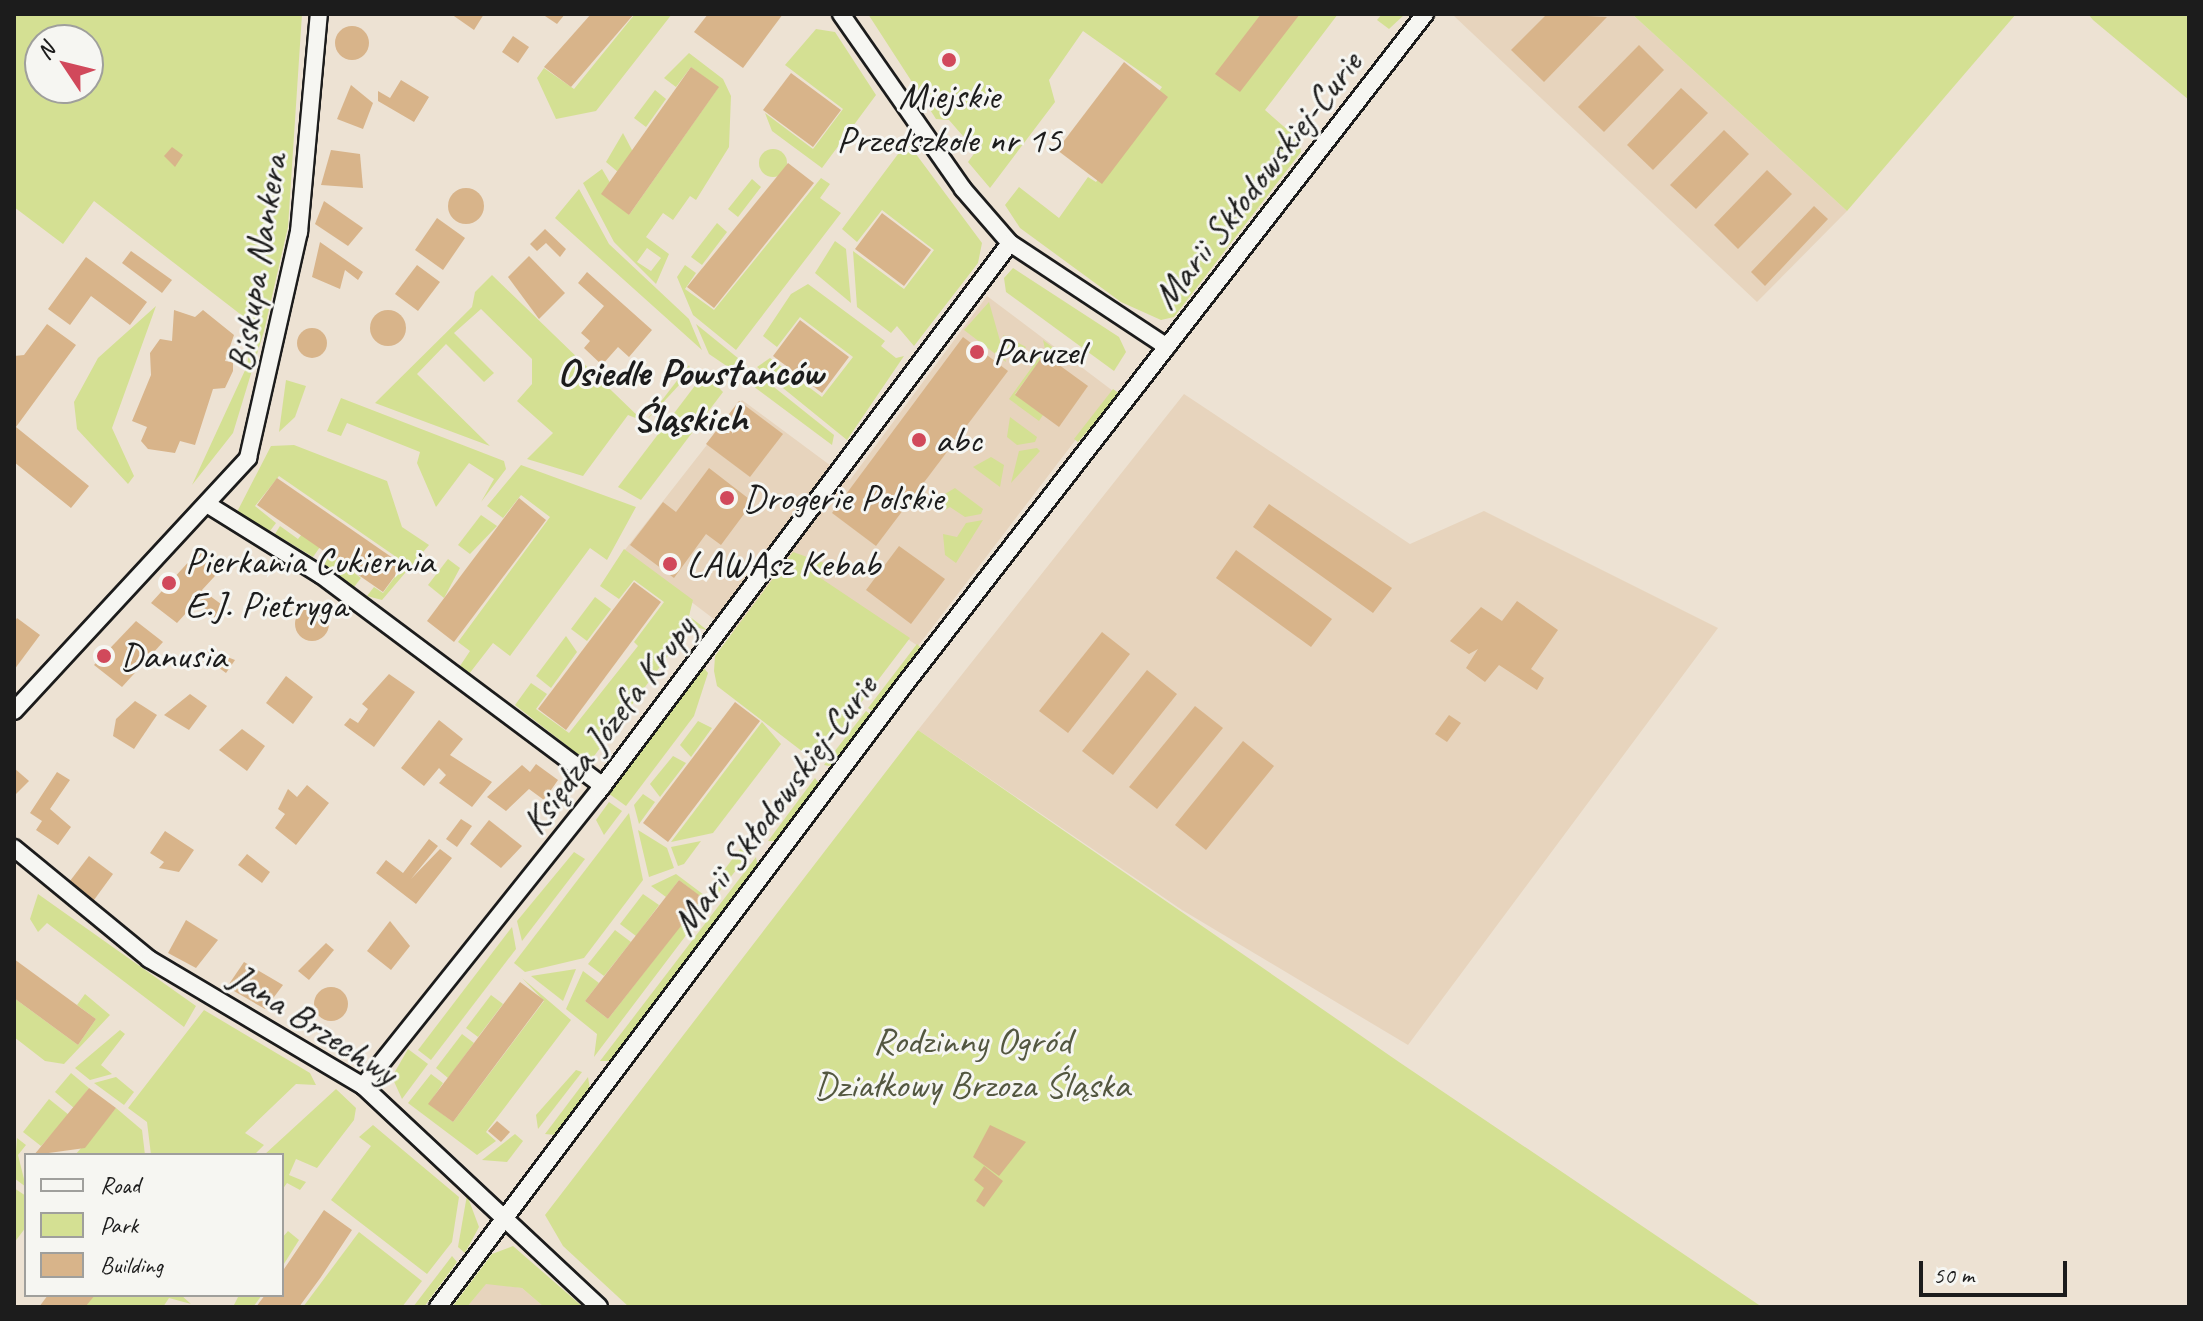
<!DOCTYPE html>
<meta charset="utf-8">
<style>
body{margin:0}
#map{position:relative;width:2203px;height:1321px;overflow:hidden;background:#ede2d3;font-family:Caveat,sans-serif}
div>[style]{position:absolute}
.built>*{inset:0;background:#e7d4bd}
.green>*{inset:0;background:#d4e093}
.round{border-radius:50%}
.building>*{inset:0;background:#d8b48a}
.roads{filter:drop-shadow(2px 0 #1c1c1c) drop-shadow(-2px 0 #1c1c1c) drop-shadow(0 2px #1c1c1c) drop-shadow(0 -2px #1c1c1c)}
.street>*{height:16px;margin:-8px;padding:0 8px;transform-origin:8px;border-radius:8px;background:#f6f6f2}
.dots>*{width:22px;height:22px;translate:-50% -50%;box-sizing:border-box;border:4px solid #f6f6f2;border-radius:50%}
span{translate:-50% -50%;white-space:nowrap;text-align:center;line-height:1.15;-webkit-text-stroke:6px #f6f6f2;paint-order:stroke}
.poi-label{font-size:38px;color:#1c1c1c}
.left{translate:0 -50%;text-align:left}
.street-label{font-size:38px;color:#1c1c1c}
.park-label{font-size:38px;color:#535740}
.neighbourhood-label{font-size:40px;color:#1c1c1c;font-weight:700}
.frame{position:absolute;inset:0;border:16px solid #1c1c1c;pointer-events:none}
.legend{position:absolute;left:24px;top:1153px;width:260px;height:144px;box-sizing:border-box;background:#f6f6f2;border:2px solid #9f9f9c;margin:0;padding:10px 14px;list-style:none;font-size:24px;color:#1c1c1c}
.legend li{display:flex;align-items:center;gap:16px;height:40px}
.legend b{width:40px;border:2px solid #9f9f9c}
.north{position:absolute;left:24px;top:24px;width:80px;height:80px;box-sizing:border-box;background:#f6f6f2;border:2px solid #9f9f9c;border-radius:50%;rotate:305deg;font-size:22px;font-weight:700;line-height:32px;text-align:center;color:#1c1c1c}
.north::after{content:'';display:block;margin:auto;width:28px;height:36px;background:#d1495b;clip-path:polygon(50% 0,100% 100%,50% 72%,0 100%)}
.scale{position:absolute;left:1919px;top:1261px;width:148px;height:36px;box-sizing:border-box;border:4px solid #1c1c1c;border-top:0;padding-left:10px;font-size:24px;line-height:28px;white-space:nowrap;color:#1c1c1c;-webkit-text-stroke:6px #f6f6f2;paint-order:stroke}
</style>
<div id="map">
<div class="built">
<div style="clip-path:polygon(1632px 14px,1847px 211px,1757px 302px,1454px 16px)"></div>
<div style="clip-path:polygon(987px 296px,1113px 391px,918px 646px,791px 560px,735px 635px,624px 551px,742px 400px,850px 480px)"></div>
<div style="clip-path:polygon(1184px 394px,1410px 544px,1484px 511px,1718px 628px,1408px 1045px,1182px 910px,918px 730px)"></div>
<div style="clip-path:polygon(486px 1283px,522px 1288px,544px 1307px,467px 1307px)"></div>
</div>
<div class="green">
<div style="clip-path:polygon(evenodd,14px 14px,302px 14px,288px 227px,264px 331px,233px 433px,192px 485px,247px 366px,253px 324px,94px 201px,63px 244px,14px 207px,14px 14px,40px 40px,88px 40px,88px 88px,40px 88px,40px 40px)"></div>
<div style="clip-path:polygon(635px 14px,672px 14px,596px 111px,556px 119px,537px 78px,544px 68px,574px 89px)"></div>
<div style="clip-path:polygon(868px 14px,1338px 14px,1265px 110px,1299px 140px,1301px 152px,1174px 317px,1161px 320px,1121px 302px,1020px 228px,1005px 205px,1019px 187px,1059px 218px,1088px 177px,1096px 182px,1162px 87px,1083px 31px,1049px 80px,1055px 102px,990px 188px,968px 162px,976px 151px,949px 120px,936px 119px)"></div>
<div style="clip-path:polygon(1382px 14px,1405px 14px,1389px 29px,1377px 20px)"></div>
<div style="clip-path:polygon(1632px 14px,2016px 14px,1847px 211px)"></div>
<div style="clip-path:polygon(2088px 14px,2189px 14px,2189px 100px,2093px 20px)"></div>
<div style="clip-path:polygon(816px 29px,835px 32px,876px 95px,822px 168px,772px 131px,765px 113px,813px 149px,843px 109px,785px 65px)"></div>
<div style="clip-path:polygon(evenodd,689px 53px,723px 79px,731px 96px,729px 147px,696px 200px,690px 196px,673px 220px,663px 213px,646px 237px,669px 254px,656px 284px,614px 242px,583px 183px,602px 169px,629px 215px,718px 88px,691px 67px,676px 87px,664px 78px,689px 53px,647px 248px,661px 258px,651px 271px,637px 262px,647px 248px)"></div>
<div style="clip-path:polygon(655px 90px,666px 99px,646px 127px,634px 118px)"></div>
<div style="clip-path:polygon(623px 133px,633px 152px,618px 172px,606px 162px)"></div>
<div style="clip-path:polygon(907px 142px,982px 243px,978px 263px,914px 346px,897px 326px,891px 333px,857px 307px,853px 251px,904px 289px,934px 250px,882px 210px,857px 242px,842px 229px)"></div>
<div class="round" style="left:759px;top:149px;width:28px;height:28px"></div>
<div style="clip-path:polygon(821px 178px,830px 184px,820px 198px,841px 213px,736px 350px,693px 315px,677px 277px,685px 265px,696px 273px,685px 289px,714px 310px)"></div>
<div style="clip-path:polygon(752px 179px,761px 187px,738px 217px,728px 209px)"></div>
<div style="clip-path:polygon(579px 189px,609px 244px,689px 319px,702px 350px,555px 218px)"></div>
<div style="clip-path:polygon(717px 223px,727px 232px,702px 265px,691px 257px)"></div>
<div style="clip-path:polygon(835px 241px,846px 249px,851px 303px,815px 273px)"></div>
<div style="clip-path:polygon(1013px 268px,1119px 337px,1126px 352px,1114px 371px,1006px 292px,1004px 278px)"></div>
<div style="clip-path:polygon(492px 275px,643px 421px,628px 415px,583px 476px,527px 459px,553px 433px,517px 401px,532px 384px,532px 359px,481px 309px,454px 333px,494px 373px,484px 382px,446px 344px,417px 374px,490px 446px,375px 403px,472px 307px,475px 292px)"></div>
<div style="clip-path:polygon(808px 284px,885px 341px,881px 346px,896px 358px,904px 356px,847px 440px,757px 367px,770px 358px,822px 397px,853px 357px,800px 317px,777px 347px,763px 336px,791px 294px)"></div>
<div style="clip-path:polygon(989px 302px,1006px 362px,964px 330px)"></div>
<div style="clip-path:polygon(156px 306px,112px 428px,134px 476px,128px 484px,77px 429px,74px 402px,98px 358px)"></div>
<div style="clip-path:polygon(696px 324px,744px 363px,737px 373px,709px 354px)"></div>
<div style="clip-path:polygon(1003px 335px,1026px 347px,1013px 365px)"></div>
<div style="clip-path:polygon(1043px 340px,1059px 352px,1053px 361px,1044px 355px,1015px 394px,1043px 415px,1039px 421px,1009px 399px,1045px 349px)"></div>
<div style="clip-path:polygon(689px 365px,691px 372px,646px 421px)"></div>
<div style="clip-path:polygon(749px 367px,834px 435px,832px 445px,741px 377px)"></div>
<div style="clip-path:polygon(286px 380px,306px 386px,295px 417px,279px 432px)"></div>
<div style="clip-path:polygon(697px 383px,714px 383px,723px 392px,641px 500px,618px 487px)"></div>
<div style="clip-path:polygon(1113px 389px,1120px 394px,1078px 442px,1074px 439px)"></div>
<div style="clip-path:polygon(341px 398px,504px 461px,506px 469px,481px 502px,494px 479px,469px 463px,436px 507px,417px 463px,420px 452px,347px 423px,341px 436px,327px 431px)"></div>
<div style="clip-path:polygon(1010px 417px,1037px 437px,1035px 442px,1017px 445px,1007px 437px)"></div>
<div style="clip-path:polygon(294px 445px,387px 481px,402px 527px,429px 545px,382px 600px,367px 596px,374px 587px,383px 593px,405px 563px,279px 476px,255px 506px,276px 523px,270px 531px,237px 512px,271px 446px)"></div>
<div style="clip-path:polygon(1037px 448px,1040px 451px,1011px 483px,1019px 451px)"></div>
<div style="clip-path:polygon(991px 457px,1004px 465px,1000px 487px,973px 467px)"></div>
<div style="clip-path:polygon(521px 465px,636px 507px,607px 560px,590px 548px,510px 656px,493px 643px,469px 674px,460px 666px,470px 651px,458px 642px,550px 517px,521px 495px,503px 518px,487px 506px)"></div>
<div style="clip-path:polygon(955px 488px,983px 509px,981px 514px,965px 517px,950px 507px,940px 513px,938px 498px)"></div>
<div style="clip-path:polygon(481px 515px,497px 526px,470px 554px,458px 545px)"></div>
<div style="clip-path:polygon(983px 520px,956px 563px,945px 555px,943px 534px,957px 537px,966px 523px)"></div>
<div style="clip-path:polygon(280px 526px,298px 539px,302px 534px,320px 547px,313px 557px,275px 534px)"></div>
<div style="clip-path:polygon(624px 549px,693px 600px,689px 616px,707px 630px,690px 626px,589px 763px,515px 705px,531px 683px,547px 694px,536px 709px,569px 733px,638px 646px,634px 642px,664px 602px,634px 580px,619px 599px,600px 586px)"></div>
<div style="clip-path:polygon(325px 551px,361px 578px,354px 587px,319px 561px)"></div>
<div style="clip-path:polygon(793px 552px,827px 564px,819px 577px,910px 638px,816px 762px,717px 686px,714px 671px,715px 656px)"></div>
<div style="clip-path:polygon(448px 559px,460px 568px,444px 598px,428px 585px)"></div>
<div style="clip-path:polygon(595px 597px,611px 609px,587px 641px,571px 629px)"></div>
<div style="clip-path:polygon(566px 636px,577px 652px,551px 688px,536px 676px)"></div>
<div style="clip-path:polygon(917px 644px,922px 649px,876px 714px,868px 708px)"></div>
<div style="clip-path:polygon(703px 667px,708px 673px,694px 716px,626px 806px,608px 793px)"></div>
<div style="clip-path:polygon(866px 711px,874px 717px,834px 767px,824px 765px)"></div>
<div style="clip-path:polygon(698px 721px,712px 728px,691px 757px,680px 745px)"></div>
<div style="clip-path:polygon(762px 722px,781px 744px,713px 833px,671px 842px)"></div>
<div style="clip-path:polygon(918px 730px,1399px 1062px,1762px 1307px,629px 1307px,563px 1246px,545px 1215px)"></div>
<div style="clip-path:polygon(673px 756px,686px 763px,660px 797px,650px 784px)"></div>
<div style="clip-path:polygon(815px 778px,821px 786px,779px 841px,768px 841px)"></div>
<div style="clip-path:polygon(643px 794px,655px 802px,639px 824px,634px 805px)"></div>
<div style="clip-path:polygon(609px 802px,622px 811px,604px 835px,596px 820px)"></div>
<div style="clip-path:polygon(629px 813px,643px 880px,584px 958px,525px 972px,514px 963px)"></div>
<div style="clip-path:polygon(638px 830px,667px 848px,674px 868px,649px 877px)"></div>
<div style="clip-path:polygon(701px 841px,684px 864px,678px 866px,671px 847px)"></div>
<div style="clip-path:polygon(740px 849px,750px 852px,716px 896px,709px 890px)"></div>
<div style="clip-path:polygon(574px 852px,585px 859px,522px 941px,517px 921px)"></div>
<div style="clip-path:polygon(756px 857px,758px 868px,612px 1061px,600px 1061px)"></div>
<div style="clip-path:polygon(676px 874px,712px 901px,594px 1057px,597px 1034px,566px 1009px,583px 971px,599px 983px,585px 1001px,608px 1019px,702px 898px,679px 880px,666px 897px,651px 886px)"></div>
<div style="clip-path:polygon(38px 894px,196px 1006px,184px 1027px,47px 923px,38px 932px,30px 919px)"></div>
<div style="clip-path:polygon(643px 894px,659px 905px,636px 936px,620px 924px)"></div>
<div style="clip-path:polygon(512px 927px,516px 949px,431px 1060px,418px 1050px)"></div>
<div style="clip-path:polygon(615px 930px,631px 942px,604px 976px,588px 964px)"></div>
<div style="clip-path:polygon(576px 969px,563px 1001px,531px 976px)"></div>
<div style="clip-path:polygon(522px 978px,571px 1020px,486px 1132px,496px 1141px,477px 1155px,408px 1103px,431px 1074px,443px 1083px,429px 1104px,453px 1122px,544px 1001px)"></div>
<div style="clip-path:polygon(85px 994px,110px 1015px,64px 1064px,45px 1061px,14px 1037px,14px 998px,78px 1045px,96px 1019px,77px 1005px)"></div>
<div style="clip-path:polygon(491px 995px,503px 1004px,478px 1037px,466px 1028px)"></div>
<div style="clip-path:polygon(204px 1010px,310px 1073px,316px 1085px,296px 1084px,245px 1133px,264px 1145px,254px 1155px,151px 1155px,147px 1122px,128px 1108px)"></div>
<div style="clip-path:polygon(120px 1030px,125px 1034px,101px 1065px,112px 1074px,90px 1080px,75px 1068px)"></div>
<div style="clip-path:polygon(462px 1034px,474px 1043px,448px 1078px,436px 1068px)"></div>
<div style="clip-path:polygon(408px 1049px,428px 1064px,402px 1099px,392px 1077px)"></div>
<div style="clip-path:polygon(576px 1070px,582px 1072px,538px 1129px,536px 1115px)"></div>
<div style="clip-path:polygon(71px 1073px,89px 1088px,74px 1108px,55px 1092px)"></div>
<div style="clip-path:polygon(116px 1077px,134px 1092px,124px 1105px,94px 1083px)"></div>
<div style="clip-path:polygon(588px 1077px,590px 1090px,555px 1135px,545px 1134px)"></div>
<div style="clip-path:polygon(336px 1089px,356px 1108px,354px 1120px,317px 1168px,296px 1159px,289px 1175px,306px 1182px,300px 1190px,287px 1183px,282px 1190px,282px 1155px,264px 1155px)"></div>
<div style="clip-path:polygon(49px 1099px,69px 1115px,41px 1146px,23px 1132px)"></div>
<div style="clip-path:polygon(116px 1108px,142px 1130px,145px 1155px,75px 1155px)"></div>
<div style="clip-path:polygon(373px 1125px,459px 1197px,452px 1242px,427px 1274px,331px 1200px,371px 1146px,359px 1137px)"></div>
<div style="clip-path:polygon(515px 1134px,523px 1141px,507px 1162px,482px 1160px)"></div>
<div style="clip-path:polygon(17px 1138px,26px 1145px,18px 1155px,26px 1187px,14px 1178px)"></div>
<div style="clip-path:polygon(14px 1188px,26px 1196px,26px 1227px,14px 1243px)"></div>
<div style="clip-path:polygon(467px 1195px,479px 1227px,465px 1253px,458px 1247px)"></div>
<div style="clip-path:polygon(288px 1231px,299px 1240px,282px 1267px,282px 1238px)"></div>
<div style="clip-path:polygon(359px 1232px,422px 1281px,402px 1307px,303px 1307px)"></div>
<div style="clip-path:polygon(513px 1246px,583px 1307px,544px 1307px,522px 1288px,486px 1284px,467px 1307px,452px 1307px,492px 1254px)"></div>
<div style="clip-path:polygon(452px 1256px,457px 1262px,424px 1307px,413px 1307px)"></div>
<div style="clip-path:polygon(95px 1295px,181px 1295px,191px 1304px,169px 1298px,163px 1307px,81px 1307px)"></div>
<div style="clip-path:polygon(239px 1295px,262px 1295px,253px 1307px,233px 1307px)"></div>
</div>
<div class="building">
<div style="clip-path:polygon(451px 14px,484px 14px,474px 30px)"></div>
<div style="clip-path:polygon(542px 14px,565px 14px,557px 24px)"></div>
<div style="clip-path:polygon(591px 14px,634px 14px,571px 87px,544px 67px)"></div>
<div style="clip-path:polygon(708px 14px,783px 14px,743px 68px,694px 32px)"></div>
<div style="clip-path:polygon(1261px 14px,1300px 14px,1240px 92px,1215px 74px)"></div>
<div style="clip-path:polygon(1547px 14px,1607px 17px,1544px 82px,1511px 50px)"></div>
<div class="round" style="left:335px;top:26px;width:34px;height:34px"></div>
<div style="clip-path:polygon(513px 36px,529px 47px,518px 63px,502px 52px)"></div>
<div style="clip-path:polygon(1639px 45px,1664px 70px,1604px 132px,1578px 107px)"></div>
<div style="clip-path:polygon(1124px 62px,1168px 97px,1102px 184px,1057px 150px)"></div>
<div style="clip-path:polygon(691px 67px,719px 87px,629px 215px,601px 194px)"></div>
<div style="clip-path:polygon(791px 73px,841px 110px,813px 147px,763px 110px)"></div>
<div style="clip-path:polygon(401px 80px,429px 97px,414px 122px,378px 101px,378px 91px,390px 98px)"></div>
<div style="clip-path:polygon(351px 85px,373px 103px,363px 129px,337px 119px)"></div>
<div style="clip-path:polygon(1681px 88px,1708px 113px,1653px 170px,1627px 145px)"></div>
<div style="clip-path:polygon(1724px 130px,1749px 154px,1696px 209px,1670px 185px)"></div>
<div style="clip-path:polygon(172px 147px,183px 155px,175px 167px,164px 156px)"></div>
<div style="clip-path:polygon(331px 150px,360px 154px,363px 188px,321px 185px)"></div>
<div style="clip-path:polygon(788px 163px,814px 183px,714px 308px,687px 287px)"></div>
<div style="clip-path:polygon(1767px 170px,1792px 194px,1738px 249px,1714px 225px)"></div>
<div class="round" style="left:448px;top:188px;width:36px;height:36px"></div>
<div style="clip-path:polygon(324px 201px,363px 228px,348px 246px,315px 224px)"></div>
<div style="clip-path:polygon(1814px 206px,1828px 219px,1765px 286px,1751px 272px)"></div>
<div style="clip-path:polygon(882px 213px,931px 250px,904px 286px,855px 249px)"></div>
<div style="clip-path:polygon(437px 218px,465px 238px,443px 270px,415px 250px)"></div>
<div style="clip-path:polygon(545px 229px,566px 249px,560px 257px,546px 243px,537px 251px,530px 244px)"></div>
<div style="clip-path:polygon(320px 242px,363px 272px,358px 280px,345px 270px,340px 289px,312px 277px)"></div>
<div style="clip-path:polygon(131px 251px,172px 280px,162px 293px,122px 263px)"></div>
<div style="clip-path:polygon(529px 256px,565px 293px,539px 319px,508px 277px)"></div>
<div style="clip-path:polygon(86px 257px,147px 302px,130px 325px,91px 296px,70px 325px,48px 309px)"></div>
<div style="clip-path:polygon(417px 265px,440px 282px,418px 311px,395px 294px)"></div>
<div style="clip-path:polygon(587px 272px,652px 330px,629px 357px,618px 347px,602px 365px,584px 348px,590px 341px,581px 333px,604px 306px,578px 283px)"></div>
<div style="clip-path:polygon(203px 310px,234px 335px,225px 361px,233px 362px,233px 371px,225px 388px,213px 389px,195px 445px,180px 441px,175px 453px,148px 449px,141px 441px,147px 427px,132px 421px,151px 375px,150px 353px,160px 339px,172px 341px,174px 310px,195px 317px)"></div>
<div class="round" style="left:370px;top:310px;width:36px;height:36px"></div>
<div style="clip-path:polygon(800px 320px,849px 357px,822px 393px,773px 356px)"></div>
<div style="clip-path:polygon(47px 324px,76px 345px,16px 427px,89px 486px,71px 508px,14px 462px,14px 356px,24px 355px)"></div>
<div class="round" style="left:297px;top:328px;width:30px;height:30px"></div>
<div style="clip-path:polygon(963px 337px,1008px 371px,876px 546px,832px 513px)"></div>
<div style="clip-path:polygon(1044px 354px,1088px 386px,1059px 427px,1015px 395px)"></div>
<div style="clip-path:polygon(739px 401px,783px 434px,750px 477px,706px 444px)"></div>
<div style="clip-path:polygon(709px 468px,753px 502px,721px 545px,706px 534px,674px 578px,630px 545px,663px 502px,676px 512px)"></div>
<div style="clip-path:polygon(277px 478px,403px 565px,383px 592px,257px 505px)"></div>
<div style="clip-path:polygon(519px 498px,546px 520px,454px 642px,427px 621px)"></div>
<div style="clip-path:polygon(1269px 504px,1392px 588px,1373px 613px,1253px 527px)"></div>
<div style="clip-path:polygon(203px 546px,226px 564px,202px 590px,229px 610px,220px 622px,197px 601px,177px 623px,151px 603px)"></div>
<div style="clip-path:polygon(899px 546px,945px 579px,911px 624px,866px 590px)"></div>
<div style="clip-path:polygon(1236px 550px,1332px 619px,1311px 647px,1216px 578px)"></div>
<div style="clip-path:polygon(634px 582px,661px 602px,566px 730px,538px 709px)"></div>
<div style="clip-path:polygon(1517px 601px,1558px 630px,1531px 669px,1544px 678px,1537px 690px,1499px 665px,1485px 682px,1466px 668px,1478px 649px,1469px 654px,1450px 641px,1481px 607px,1502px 621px)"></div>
<div class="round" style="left:295px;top:607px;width:34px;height:34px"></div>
<div style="clip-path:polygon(17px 618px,40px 635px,14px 670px,14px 623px)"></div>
<div style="clip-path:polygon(136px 621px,163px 642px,122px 687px,94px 665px)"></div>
<div style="clip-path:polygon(1102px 632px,1130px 654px,1068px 733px,1039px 711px)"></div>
<div style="clip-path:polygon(209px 650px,235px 660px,226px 673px,203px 656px)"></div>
<div style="clip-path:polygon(1147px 670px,1177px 694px,1113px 775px,1082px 751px)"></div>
<div style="clip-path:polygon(389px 674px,415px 692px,374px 747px,344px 725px,350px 718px,358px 723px,368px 709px,362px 704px)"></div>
<div style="clip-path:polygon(286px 676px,313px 697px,293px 724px,266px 703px)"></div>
<div style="clip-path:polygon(190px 694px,207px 706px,189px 730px,164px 715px)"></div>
<div style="clip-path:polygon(135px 701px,157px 715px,134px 749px,113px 736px,116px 719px)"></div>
<div style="clip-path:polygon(735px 702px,760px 721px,668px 842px,643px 823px)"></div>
<div style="clip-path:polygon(1195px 706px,1223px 728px,1157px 809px,1129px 787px)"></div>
<div style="clip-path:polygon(1449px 715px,1461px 723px,1447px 742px,1435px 734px)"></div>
<div style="clip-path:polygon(439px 720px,463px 739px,450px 755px,492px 782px,472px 807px,439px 783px,446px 775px,439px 768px,424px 786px,401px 768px)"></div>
<div style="clip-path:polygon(242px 729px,265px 746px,247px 771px,219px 750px)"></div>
<div style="clip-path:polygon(1243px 741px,1274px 766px,1206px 850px,1175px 825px)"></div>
<div style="clip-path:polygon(536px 764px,558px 780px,544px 800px,529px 789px,506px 811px,487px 797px,522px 765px,530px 772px)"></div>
<div style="clip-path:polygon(14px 768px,29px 781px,14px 796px)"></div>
<div style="clip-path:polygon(57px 772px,70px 780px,50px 809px,71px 827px,58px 845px,36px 830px,42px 821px,30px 813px)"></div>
<div style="clip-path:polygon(307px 785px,329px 803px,296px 845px,275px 828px,285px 814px,278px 809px,288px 789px,297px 797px)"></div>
<div style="clip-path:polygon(461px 819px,472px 826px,457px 847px,446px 839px)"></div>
<div style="clip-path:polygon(489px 820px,522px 846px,501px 868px,470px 844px)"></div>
<div style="clip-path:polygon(165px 831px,194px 850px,179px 872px,159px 868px,164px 862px,150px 853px)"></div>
<div style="clip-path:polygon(429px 839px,438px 846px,411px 879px,440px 849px,452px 858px,416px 904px,376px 873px,386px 860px,403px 873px)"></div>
<div style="clip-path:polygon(247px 854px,270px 872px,262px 883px,238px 865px)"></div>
<div style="clip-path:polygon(89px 856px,113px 874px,94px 900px,70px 881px)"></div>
<div style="clip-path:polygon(679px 880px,703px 898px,608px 1019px,585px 1001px)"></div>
<div style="clip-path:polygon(186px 920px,218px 940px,196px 968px,168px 953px)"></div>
<div style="clip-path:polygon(390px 921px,410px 946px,391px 970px,367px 951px)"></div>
<div style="clip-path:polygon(326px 943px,334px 950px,309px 980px,298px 971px)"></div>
<div style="clip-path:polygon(14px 959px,96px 1019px,78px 1045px,14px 998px)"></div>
<div style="clip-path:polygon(244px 962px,283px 985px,265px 1009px,227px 987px)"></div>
<div style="clip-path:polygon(520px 982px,544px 1000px,453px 1122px,428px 1104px)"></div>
<div class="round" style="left:314px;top:987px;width:34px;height:34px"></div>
<div style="clip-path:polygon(89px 1088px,116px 1108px,85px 1148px,34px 1155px)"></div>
<div style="clip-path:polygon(497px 1121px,510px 1132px,501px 1142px,488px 1131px)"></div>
<div style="clip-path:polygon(990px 1125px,1026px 1142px,999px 1176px,973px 1157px)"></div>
<div style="clip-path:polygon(984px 1166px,1003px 1181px,984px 1207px,976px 1201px,984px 1188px,974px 1180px)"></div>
<div style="clip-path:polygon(324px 1210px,352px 1230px,321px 1277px,299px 1307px,256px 1307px,265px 1295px,282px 1295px,282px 1272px)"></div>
<div style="clip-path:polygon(48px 1295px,95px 1295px,86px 1306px,39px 1307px)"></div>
</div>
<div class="roads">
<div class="street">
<div style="left:841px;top:14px;width:213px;rotate:55.1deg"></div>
<div style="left:963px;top:189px;width:72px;rotate:49deg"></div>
<div style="left:1010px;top:243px;width:188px;rotate:33.5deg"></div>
<div style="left:210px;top:506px;width:131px;rotate:31.9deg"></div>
<div style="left:321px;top:575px;width:352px;rotate:36.8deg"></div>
<div style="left:14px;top:711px;width:345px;rotate:-47.2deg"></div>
<div style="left:248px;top:458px;width:232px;rotate:-77.3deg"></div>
<div style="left:299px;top:232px;width:219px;rotate:-84.8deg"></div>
<div style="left:14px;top:848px;width:175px;rotate:39.4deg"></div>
<div style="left:149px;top:959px;width:249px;rotate:30.7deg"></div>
<div style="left:363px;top:1086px;width:323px;rotate:43.1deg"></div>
<div style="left:363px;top:1086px;width:376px;rotate:-51.4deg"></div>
<div style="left:598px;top:792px;width:686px;rotate:-53.11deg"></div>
<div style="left:438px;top:1307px;width:780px;rotate:-53.13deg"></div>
<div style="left:906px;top:683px;width:847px;rotate:-52.2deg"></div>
</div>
</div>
<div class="dots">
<div style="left:949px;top:60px;background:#d1495b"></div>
<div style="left:977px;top:352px;background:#d1495b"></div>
<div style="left:919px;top:440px;background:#d1495b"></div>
<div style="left:727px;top:498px;background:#d1495b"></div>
<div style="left:670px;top:564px;background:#d1495b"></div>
<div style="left:169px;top:583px;background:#d1495b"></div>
<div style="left:104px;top:656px;background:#d1495b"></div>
</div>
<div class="poi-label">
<span style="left:949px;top:118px">Miejskie<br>Przedszkole nr 15</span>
<span class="left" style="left:993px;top:352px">Paruzel</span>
<span class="left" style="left:935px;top:440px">abc</span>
<span class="left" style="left:743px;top:498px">Drogerie Polskie</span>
<span class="left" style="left:185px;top:583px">Pierkania Cukiernia<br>E.J. Pietryga</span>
<span class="left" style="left:686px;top:564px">LAWAsz Kebab</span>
<span class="left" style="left:120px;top:656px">Danusia</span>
</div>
<div class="street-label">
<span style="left:1257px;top:180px;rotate:-52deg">Marii Skłodowskiej-Curie</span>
<span style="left:257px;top:263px;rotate:-81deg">Biskupa Nankera</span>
<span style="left:608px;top:725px;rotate:-53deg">Księdza Józefa Krupy</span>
<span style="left:774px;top:805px;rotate:-53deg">Marii Skłodowskiej-Curie</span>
<span style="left:314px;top:1024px;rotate:33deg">Jana Brzechwy</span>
</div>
<div class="park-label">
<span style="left:972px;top:1063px">Rodzinny Ogród<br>Działkowy Brzoza Śląska</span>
</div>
<div class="neighbourhood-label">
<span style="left:690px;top:395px">Osiedle Powstańców<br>Śląskich</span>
</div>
<div class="frame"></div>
<ul class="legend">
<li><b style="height:10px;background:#f6f6f2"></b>Road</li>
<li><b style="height:22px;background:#d4e093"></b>Park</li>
<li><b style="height:22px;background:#d8b48a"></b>Building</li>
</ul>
<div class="north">N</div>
<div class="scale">50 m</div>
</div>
